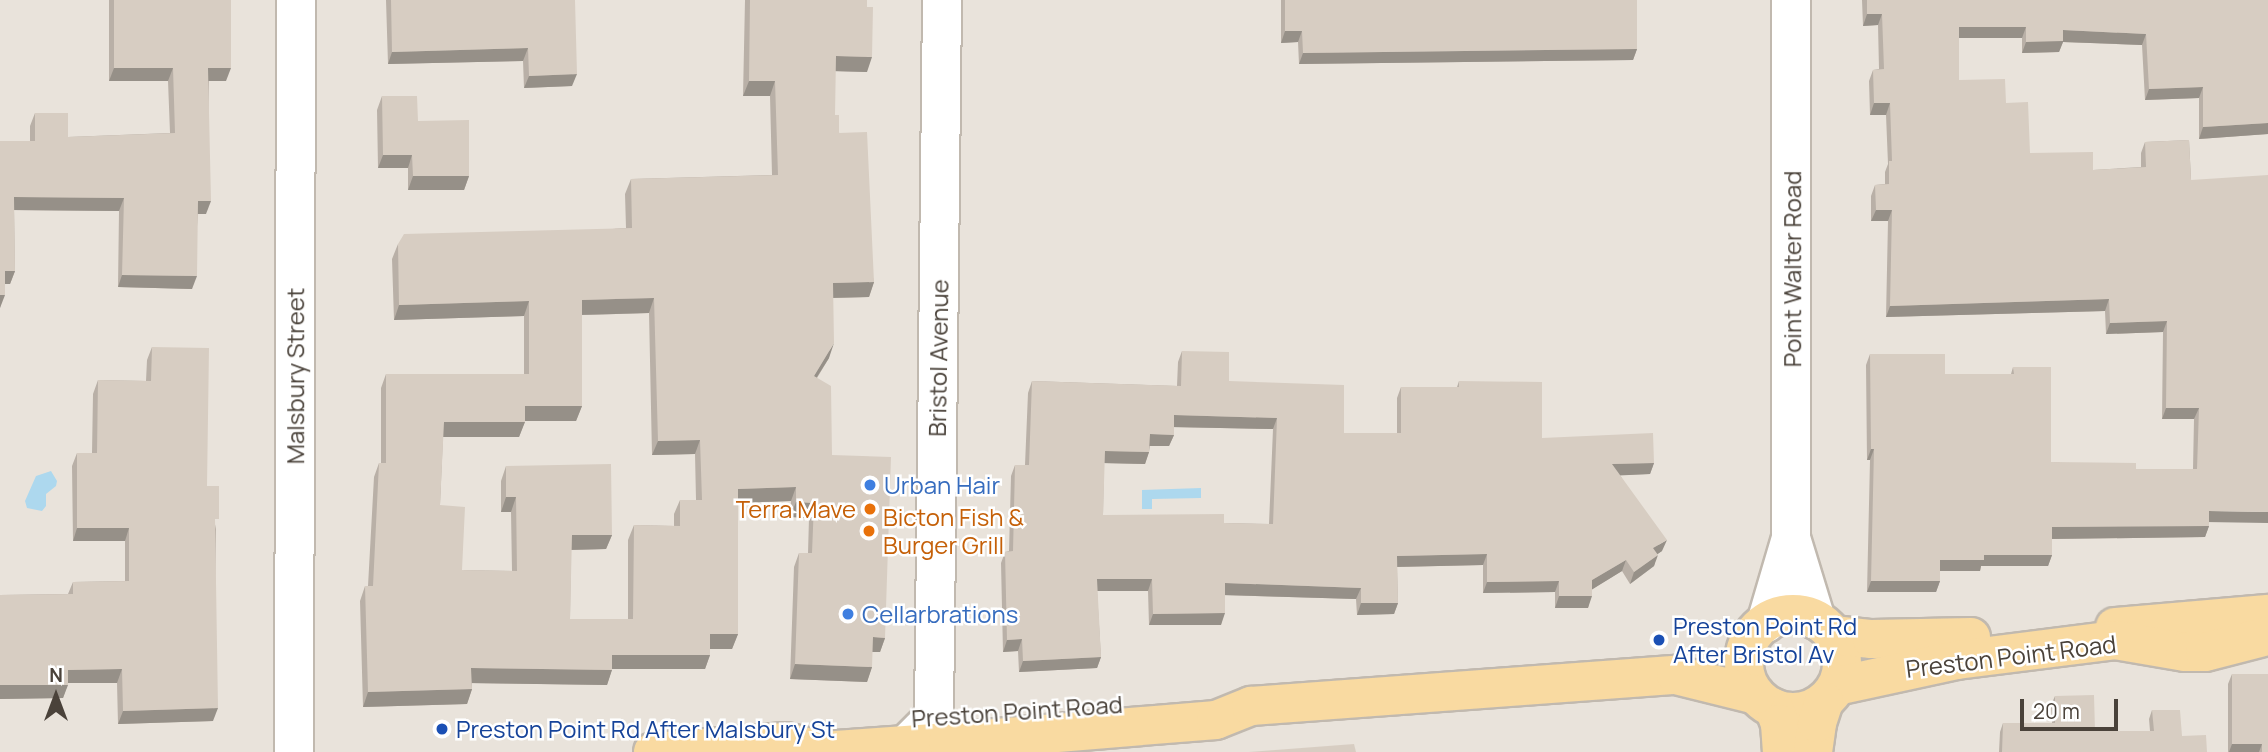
<!DOCTYPE html>
<style>
body{margin:0}
#map{position:relative;width:2268px;height:752px;overflow:hidden;background:#f5f2ec;font-family:Manrope,sans-serif}
div>[style]{position:absolute}
.residential>*{inset:0;background:#e9e3db}
.water>*{inset:0;background:#add8ee}
.roads{filter:drop-shadow(2px 0 #c1b9af) drop-shadow(-2px 0 #c1b9af) drop-shadow(0 2px #c1b9af) drop-shadow(0 -2px #c1b9af)}
.minor>*{height:38px;margin:-19px;padding:0 19px;transform-origin:19px;border-radius:19px;background:#fff}
.major>*{height:38px;margin:-19px;padding:0 19px;transform-origin:19px;border-radius:19px;background:#f9daa1}
.major>.ring{margin:-19px;padding:0;box-sizing:content-box;background:none;border:38px solid #f9daa1;border-radius:50%}
.wall>*{inset:0;background:#b9b0a7}
.shaded-wall>*{inset:0;background:#969088}
.building>*{inset:0;background:#d7cdc2}
.dots>*{width:19px;height:19px;translate:-50% -50%;box-sizing:border-box;border:4px solid #fff;border-radius:50%}
span{translate:-50% -50%;white-space:nowrap;text-align:center;line-height:1.15;-webkit-text-stroke:5px #fff;paint-order:stroke}
.street-label{font-size:24px;color:#4a423a}
.shop-label{font-size:24px;color:#366cbe}
.left{translate:0 -50%;text-align:left}
.food-label{font-size:24px;color:#c56008}
.right{translate:-100% -50%;text-align:right}
.transit-label{font-size:24px;color:#164399}
.north{position:absolute;left:21px;top:661px;width:70px;height:70px;-webkit-text-stroke:5px #fff;paint-order:stroke;rotate:0deg;font-size:19px;font-weight:700;line-height:28px;text-align:center;color:#4a423a}
.north::after{content:'';display:block;margin:auto;width:24px;height:32px;background:#4a423a;clip-path:polygon(50% 0,100% 100%,50% 72%,0 100%)}
.scale{position:absolute;left:2020px;top:699px;width:98px;height:32px;box-sizing:border-box;border:4px solid #4a423a;border-top:0;padding-left:9px;font-size:21px;line-height:24px;white-space:nowrap;color:#4a423a;-webkit-text-stroke:5px #fff;paint-order:stroke}
</style>
<div id="map">
<div class="residential">
<div style="clip-path:polygon(0 0,2268px 0,2268px 752px,0 752px)"></div>
</div>
<div class="water">
<div style="clip-path:polygon(51px 471px,57px 481px,56px 486px,46px 494px,46px 506px,42px 511px,27px 508px,25px 501px,36px 476px)"></div>
<div style="clip-path:polygon(1201px 488px,1201px 498px,1152px 499px,1152px 509px,1142px 509px,1142px 490px)"></div>
</div>
<div class="roads">
<div class="minor">
<div style="left:1791px;top:538px;width:86px;rotate:73deg"></div>
<div style="left:1766px;top:623px;width:89px;rotate:-73.6deg"></div>
<div style="left:1791px;top:538px;width:538px;rotate:-90deg"></div>
<div style="left:294px;top:752px;width:752px;rotate:-89.85deg"></div>
<div style="left:907px;top:752px;width:7px;rotate:-98deg"></div>
<div style="left:906px;top:745px;width:40px;rotate:-45deg"></div>
<div style="left:934px;top:717px;width:717px;rotate:-89.36deg"></div>
</div>
<div class="major">
<div class="ring" style="left:1744px;top:614px;width:60px;height:60px"></div>
<div style="left:2115px;top:627px;width:154px;rotate:-4.9deg"></div>
<div style="left:1833px;top:635px;width:39px;rotate:6deg"></div>
<div style="left:1872px;top:639px;width:99px;rotate:-1.2deg"></div>
<div style="left:1837px;top:686px;width:123px;rotate:-12.2deg"></div>
<div style="left:1957px;top:660px;width:159px;rotate:-7.2deg"></div>
<div style="left:2115px;top:640px;width:71px;rotate:9.7deg"></div>
<div style="left:2185px;top:652px;width:20px"></div>
<div style="left:2205px;top:652px;width:65px;rotate:-14.3deg"></div>
<div style="left:1774px;top:708px;width:17px;rotate:69deg"></div>
<div style="left:1780px;top:724px;width:28px;rotate:86deg"></div>
<div style="left:653px;top:752px;width:133px;rotate:-4.3deg"></div>
<div style="left:786px;top:742px;width:37px;rotate:14deg"></div>
<div style="left:822px;top:751px;width:126px;rotate:-4.1deg"></div>
<div style="left:948px;top:742px;width:269px;rotate:-4.7deg"></div>
<div style="left:1216px;top:720px;width:38px;rotate:-22deg"></div>
<div style="left:1251px;top:706px;width:426px;rotate:-4.2deg"></div>
<div style="left:1676px;top:675px;width:82px;rotate:14deg"></div>
<div style="left:1813px;top:752px;width:29px;rotate:-82deg"></div>
<div style="left:1817px;top:723px;width:23px;rotate:-72deg"></div>
</div>
</div>
<div class="wall">
<div style="clip-path:polygon(109px 0,231px 0,226px 81px,209px 81px,206px 214px,198px 214px,192px 289px,118px 287px,119px 211px,14px 210px,15px 271px,10px 284px,5px 284px,0 308px,0 141px,30px 141px,30px 126px,35px 113px,68px 137px,170px 133px,168px 81px,109px 81px)"></div>
<div style="clip-path:polygon(386px 0,575px 0,572px 86px,524px 88px,523px 61px,388px 64px)"></div>
<div style="clip-path:polygon(evenodd,745px 0,867px 0,867px 72px,835px 71px,835px 115px,874px 282px,869px 297px,833px 298px,829px 358px,817px 378px,832px 455px,885px 638px,880px 652px,872px 652px,872px 667px,867px 682px,790px 679px,794px 567px,799px 553px,808px 553px,809px 518px,790px 517px,791px 501px,738px 503px,738px 634px,732px 649px,710px 649px,710px 655px,705px 669px,612px 669px,607px 685px,472px 683px,472px 689px,467px 704px,363px 707px,360px 601px,365px 586px,368px 586px,374px 477px,379px 463px,381px 463px,381px 388px,386px 374px,524px 374px,524px 316px,394px 320px,392px 259px,398px 244px,626px 228px,625px 194px,631px 179px,772px 175px,770px 96px,743px 96px,745px 0,649px 313px,652px 455px,695px 454px,696px 500px,680px 500px,674px 514px,674px 526px,634px 525px,628px 540px,628px 619px,570px 619px,571px 550px,606px 549px,612px 535px,506px 466px,501px 481px,501px 512px,511px 512px,512px 571px,462px 570px,440px 505px,443px 437px,519px 437px,525px 421px,576px 421px,582px 406px,582px 315px,649px 313px)"></div>
<div style="clip-path:polygon(1281px 0,1637px 0,1637px 49px,1633px 60px,1299px 64px,1298px 42px,1281px 43px)"></div>
<div style="clip-path:polygon(1862px 0,2268px 0,2268px 134px,2199px 139px,2199px 98px,2145px 100px,2142px 45px,2063px 42px,2059px 52px,2022px 53px,2022px 38px,1959px 38px,1959px 80px,2006px 103px,2030px 153px,2093px 170px,2141px 167px,2141px 153px,2145px 142px,2189px 140px,2209px 522px,2209px 526px,2205px 537px,2052px 539px,2052px 555px,2048px 566px,1981px 566px,1980px 571px,1940px 571px,1940px 581px,1936px 592px,1867px 592px,1870px 460px,1867px 460px,1866px 365px,1870px 354px,1945px 374px,2011px 374px,2013px 367px,2051px 462px,2136px 469px,2193px 469px,2194px 419px,2162px 419px,2163px 332px,2106px 334px,2105px 311px,1886px 317px,1888px 221px,1871px 221px,1871px 196px,1875px 185px,1885px 184px,1885px 172px,1888px 164px,1886px 115px,1870px 115px,1869px 81px,1873px 70px,1879px 69px,1878px 25px,1863px 26px)"></div>
<div style="clip-path:polygon(382px 96px,418px 121px,469px 176px,464px 190px,408px 190px,408px 168px,378px 168px,377px 110px)"></div>
<div style="clip-path:polygon(152px 347px,207px 486px,216px 529px,213px 721px,118px 724px,117px 683px,68px 683px,63px 698px,0 699px,0 595px,68px 594px,73px 582px,125px 581px,125px 541px,73px 541px,72px 466px,77px 453px,92px 453px,93px 394px,98px 380px,146px 381px,147px 360px)"></div>
<div style="clip-path:polygon(evenodd,1182px 351px,1229px 381px,1344px 433px,1397px 433px,1397px 398px,1401px 387px,1457px 387px,1459px 381px,1542px 438px,1654px 463px,1650px 474px,1620px 475px,1662px 551px,1657px 554px,1654px 566px,1630px 584px,1622px 571px,1592px 589px,1588px 608px,1555px 608px,1555px 592px,1483px 593px,1483px 565px,1397px 567px,1398px 603px,1394px 614px,1357px 615px,1356px 599px,1225px 595px,1221px 625px,1149px 625px,1148px 591px,1097px 591px,1101px 657px,1097px 668px,1019px 672px,1018px 651px,1003px 652px,1001px 563px,1005px 552px,1009px 551px,1011px 476px,1015px 465px,1025px 465px,1028px 393px,1032px 381px,1177px 386px,1178px 362px,1182px 351px,1174px 427px,1273px 429px,1269px 524px,1224px 523px,1103px 515px,1104px 463px,1145px 464px,1149px 452px,1150px 446px,1169px 446px,1174px 435px,1174px 427px)"></div>
<div style="clip-path:polygon(2232px 674px,2268px 752px,2228px 752px,2228px 684px)"></div>
<div style="clip-path:polygon(2055px 696px,2095px 731px,2150px 731px,2149px 719px,2152px 710px,2182px 736px,2207px 752px,1999px 752px,2000px 732px,2003px 723px,2052px 723px,2051px 705px)"></div>
</div>
<div class="shaded-wall">
<div style="clip-path:polygon(1867px 14px,1882px 14px,1878px 25px,1863px 26px)"></div>
<div style="clip-path:polygon(1959px 27px,2026px 27px,2022px 38px,1955px 38px)"></div>
<div style="clip-path:polygon(2063px 30px,2146px 34px,2142px 45px,2063px 42px,2059px 52px,2022px 53px,2026px 42px)"></div>
<div style="clip-path:polygon(1285px 31px,1302px 31px,1298px 42px,1281px 43px)"></div>
<div style="clip-path:polygon(528px 48px,523px 61px,388px 64px,392px 52px)"></div>
<div style="clip-path:polygon(1637px 49px,1633px 60px,1299px 64px,1303px 53px)"></div>
<div style="clip-path:polygon(836px 56px,872px 57px,867px 72px,830px 71px)"></div>
<div style="clip-path:polygon(114px 68px,173px 68px,168px 81px,109px 81px)"></div>
<div style="clip-path:polygon(208px 68px,231px 68px,226px 81px,204px 81px)"></div>
<div style="clip-path:polygon(577px 74px,572px 86px,524px 88px,529px 76px)"></div>
<div style="clip-path:polygon(749px 81px,775px 81px,770px 96px,743px 96px)"></div>
<div style="clip-path:polygon(2203px 87px,2199px 98px,2145px 100px,2149px 89px)"></div>
<div style="clip-path:polygon(1874px 103px,1890px 103px,1886px 115px,1870px 115px)"></div>
<div style="clip-path:polygon(2268px 123px,2268px 134px,2199px 139px,2203px 127px)"></div>
<div style="clip-path:polygon(383px 155px,412px 155px,408px 168px,378px 168px)"></div>
<div style="clip-path:polygon(413px 176px,469px 176px,464px 190px,408px 190px)"></div>
<div style="clip-path:polygon(14px 197px,124px 198px,119px 211px,9px 210px)"></div>
<div style="clip-path:polygon(198px 201px,211px 201px,206px 214px,194px 214px)"></div>
<div style="clip-path:polygon(1876px 210px,1892px 210px,1888px 221px,1871px 221px)"></div>
<div style="clip-path:polygon(5px 271px,15px 271px,10px 284px,0 284px)"></div>
<div style="clip-path:polygon(122px 275px,197px 276px,192px 289px,118px 287px)"></div>
<div style="clip-path:polygon(874px 282px,869px 297px,828px 298px,833px 283px)"></div>
<div style="clip-path:polygon(0 295px,5px 295px,0 308px)"></div>
<div style="clip-path:polygon(654px 298px,649px 313px,576px 315px,582px 300px)"></div>
<div style="clip-path:polygon(2109px 299px,2105px 311px,1886px 317px,1890px 306px)"></div>
<div style="clip-path:polygon(529px 301px,524px 316px,394px 320px,399px 305px)"></div>
<div style="clip-path:polygon(2167px 321px,2163px 332px,2106px 334px,2110px 323px)"></div>
<div style="clip-path:polygon(834px 343px,829px 358px,808px 391px,814px 376px)"></div>
<div style="clip-path:polygon(525px 406px,582px 406px,576px 421px,519px 421px)"></div>
<div style="clip-path:polygon(2166px 408px,2199px 408px,2194px 419px,2162px 419px)"></div>
<div style="clip-path:polygon(1174px 415px,1277px 418px,1273px 429px,1170px 427px)"></div>
<div style="clip-path:polygon(444px 422px,525px 422px,519px 437px,438px 437px)"></div>
<div style="clip-path:polygon(1150px 434px,1174px 435px,1169px 446px,1146px 446px)"></div>
<div style="clip-path:polygon(700px 440px,695px 454px,652px 455px,658px 441px)"></div>
<div style="clip-path:polygon(1871px 449px,1874px 449px,1870px 460px,1867px 460px)"></div>
<div style="clip-path:polygon(1105px 451px,1149px 452px,1145px 464px,1101px 463px)"></div>
<div style="clip-path:polygon(1654px 463px,1650px 474px,1608px 476px,1612px 464px)"></div>
<div style="clip-path:polygon(796px 487px,791px 501px,733px 503px,738px 489px)"></div>
<div style="clip-path:polygon(506px 497px,516px 497px,511px 512px,501px 512px)"></div>
<div style="clip-path:polygon(796px 502px,814px 503px,809px 518px,790px 517px)"></div>
<div style="clip-path:polygon(2209px 511px,2268px 512px,2268px 523px,2205px 522px)"></div>
<div style="clip-path:polygon(2209px 526px,2205px 537px,2048px 539px,2052px 527px)"></div>
<div style="clip-path:polygon(77px 528px,129px 528px,125px 541px,73px 541px)"></div>
<div style="clip-path:polygon(572px 535px,612px 535px,606px 549px,566px 550px)"></div>
<div style="clip-path:polygon(1667px 540px,1662px 551px,1649px 560px,1653px 548px)"></div>
<div style="clip-path:polygon(1487px 554px,1483px 565px,1393px 567px,1397px 556px)"></div>
<div style="clip-path:polygon(1658px 555px,1654px 566px,1630px 584px,1634px 572px)"></div>
<div style="clip-path:polygon(1984px 555px,2052px 555px,2048px 566px,1981px 566px,1980px 571px,1936px 571px,1940px 560px)"></div>
<div style="clip-path:polygon(1626px 560px,1622px 571px,1588px 592px,1592px 580px)"></div>
<div style="clip-path:polygon(1097px 579px,1152px 579px,1148px 591px,1093px 591px)"></div>
<div style="clip-path:polygon(1559px 581px,1555px 592px,1483px 593px,1487px 582px)"></div>
<div style="clip-path:polygon(1871px 581px,1940px 581px,1936px 592px,1867px 592px)"></div>
<div style="clip-path:polygon(1225px 583px,1361px 588px,1356px 599px,1221px 595px)"></div>
<div style="clip-path:polygon(1559px 596px,1592px 596px,1588px 608px,1555px 608px)"></div>
<div style="clip-path:polygon(1361px 603px,1398px 603px,1394px 614px,1357px 615px)"></div>
<div style="clip-path:polygon(1225px 613px,1221px 625px,1149px 625px,1153px 614px)"></div>
<div style="clip-path:polygon(710px 634px,738px 634px,732px 649px,705px 649px)"></div>
<div style="clip-path:polygon(873px 637px,885px 638px,880px 652px,867px 652px)"></div>
<div style="clip-path:polygon(1022px 639px,1018px 651px,1003px 652px,1007px 640px)"></div>
<div style="clip-path:polygon(612px 655px,710px 655px,705px 669px,607px 669px)"></div>
<div style="clip-path:polygon(1101px 657px,1097px 668px,1019px 672px,1023px 661px)"></div>
<div style="clip-path:polygon(795px 664px,872px 667px,867px 682px,790px 679px)"></div>
<div style="clip-path:polygon(471px 668px,612px 670px,607px 685px,466px 683px)"></div>
<div style="clip-path:polygon(122px 669px,117px 683px,63px 683px,68px 670px)"></div>
<div style="clip-path:polygon(0 685px,68px 685px,63px 698px,0 699px)"></div>
<div style="clip-path:polygon(472px 689px,467px 704px,363px 707px,368px 692px)"></div>
<div style="clip-path:polygon(218px 708px,213px 721px,118px 724px,123px 711px)"></div>
<div style="clip-path:polygon(2232px 744px,2262px 744px,2259px 752px,2229px 752px)"></div>
</div>
<div class="building">
<div style="clip-path:polygon(114px 0,231px 0,231px 68px,208px 68px,211px 201px,198px 201px,197px 276px,122px 275px,124px 198px,14px 197px,15px 271px,5px 271px,5px 295px,0 295px,0 141px,35px 141px,35px 113px,68px 113px,68px 137px,175px 133px,173px 68px,114px 68px)"></div>
<div style="clip-path:polygon(391px 0,575px 0,577px 74px,529px 76px,528px 48px,392px 52px)"></div>
<div style="clip-path:polygon(evenodd,750px 0,867px 0,867px 7px,873px 7px,872px 57px,836px 56px,835px 115px,839px 115px,839px 133px,867px 132px,874px 282px,833px 283px,834px 343px,814px 376px,831px 386px,832px 455px,891px 457px,885px 638px,873px 637px,872px 667px,795px 664px,799px 553px,812px 553px,814px 503px,796px 502px,796px 487px,738px 489px,738px 634px,710px 634px,710px 655px,612px 655px,612px 670px,471px 668px,472px 689px,368px 692px,365px 586px,373px 586px,379px 463px,386px 463px,386px 374px,529px 374px,529px 301px,399px 305px,398px 244px,404px 234px,632px 228px,631px 179px,778px 175px,775px 81px,749px 81px,750px 0,654px 298px,658px 441px,700px 440px,702px 500px,680px 500px,680px 526px,634px 525px,633px 619px,570px 619px,572px 535px,612px 535px,611px 464px,506px 466px,506px 497px,516px 497px,517px 571px,462px 570px,465px 507px,440px 505px,444px 422px,525px 422px,525px 406px,582px 406px,582px 300px,654px 298px)"></div>
<div style="clip-path:polygon(1285px 0,1637px 0,1637px 49px,1303px 53px,1302px 31px,1285px 31px)"></div>
<div style="clip-path:polygon(1867px 0,2268px 0,2268px 123px,2203px 127px,2203px 87px,2149px 89px,2146px 34px,2063px 30px,2063px 41px,2026px 42px,2026px 27px,1959px 27px,1959px 80px,2005px 79px,2006px 103px,2028px 102px,2030px 153px,2093px 152px,2093px 170px,2146px 167px,2145px 142px,2189px 140px,2191px 180px,2268px 175px,2268px 512px,2209px 511px,2209px 526px,2052px 527px,2052px 555px,1984px 555px,1984px 560px,1940px 560px,1940px 581px,1871px 581px,1874px 449px,1871px 449px,1870px 354px,1945px 354px,1945px 374px,2014px 374px,2013px 367px,2051px 367px,2051px 462px,2136px 463px,2136px 469px,2197px 469px,2199px 408px,2166px 408px,2167px 321px,2110px 323px,2109px 299px,1890px 306px,1892px 210px,1876px 210px,1875px 185px,1889px 184px,1889px 161px,1892px 161px,1890px 103px,1874px 103px,1873px 70px,1884px 69px,1882px 14px,1867px 14px)"></div>
<div style="clip-path:polygon(382px 96px,417px 96px,418px 121px,469px 120px,469px 176px,413px 176px,412px 155px,383px 155px)"></div>
<div style="clip-path:polygon(152px 347px,209px 348px,207px 486px,219px 486px,219px 519px,215px 519px,218px 708px,123px 711px,122px 669px,68px 670px,68px 685px,0 685px,0 595px,73px 594px,73px 582px,129px 581px,129px 528px,77px 528px,77px 453px,97px 453px,98px 380px,151px 381px)"></div>
<div style="clip-path:polygon(evenodd,1182px 351px,1229px 352px,1229px 381px,1344px 385px,1344px 433px,1401px 433px,1401px 387px,1459px 387px,1459px 381px,1542px 382px,1542px 438px,1653px 433px,1654px 463px,1612px 464px,1667px 540px,1653px 548px,1658px 555px,1634px 572px,1626px 560px,1592px 580px,1592px 596px,1559px 596px,1559px 581px,1487px 582px,1487px 554px,1397px 556px,1398px 603px,1361px 603px,1361px 588px,1225px 583px,1225px 613px,1153px 614px,1152px 579px,1097px 579px,1101px 657px,1023px 661px,1022px 639px,1007px 640px,1005px 552px,1013px 551px,1015px 465px,1029px 465px,1032px 381px,1181px 386px,1182px 351px,1174px 415px,1277px 418px,1273px 524px,1224px 523px,1224px 514px,1103px 515px,1105px 451px,1149px 452px,1150px 434px,1174px 435px,1174px 415px)"></div>
<div style="clip-path:polygon(2232px 674px,2268px 674px,2268px 752px,2262px 752px,2262px 744px,2232px 744px)"></div>
<div style="clip-path:polygon(2094px 695px,2095px 731px,2154px 731px,2152px 710px,2180px 710px,2182px 736px,2206px 735px,2207px 752px,2002px 752px,2003px 723px,2055px 723px,2055px 696px)"></div>
<div style="clip-path:polygon(1354px 744px,1356px 752px,1249px 752px)"></div>
</div>
<div class="dots">
<div style="left:870px;top:485px;background:#3f7fe0"></div>
<div style="left:870px;top:509px;background:#e8710a"></div>
<div style="left:869px;top:531px;background:#e8710a"></div>
<div style="left:848px;top:614px;background:#3f7fe0"></div>
<div style="left:1659px;top:640px;background:#1a4fb4"></div>
<div style="left:442px;top:729px;background:#1a4fb4"></div>
</div>
<div class="street-label">
<span style="left:1792px;top:269px;rotate:-90deg">Point Walter Road</span>
<span style="left:938px;top:358px;rotate:-89deg">Bristol Avenue</span>
<span style="left:295px;top:376px;rotate:-90deg">Malsbury Street</span>
<span style="left:2011px;top:656px;rotate:-7deg">Preston Point Road</span>
<span style="left:1017px;top:711px;rotate:-4deg">Preston Point Road</span>
</div>
<div class="shop-label">
<span class="left" style="left:884px;top:485px">Urban Hair</span>
<span class="left" style="left:862px;top:614px">Cellarbrations</span>
</div>
<div class="food-label">
<span class="right" style="left:856px;top:509px">Terra Mave</span>
<span class="left" style="left:883px;top:531px">Bicton Fish &amp;<br>Burger Grill</span>
</div>
<div class="transit-label">
<span class="left" style="left:1673px;top:640px">Preston Point Rd<br>After Bristol Av</span>
<span class="left" style="left:456px;top:729px">Preston Point Rd After Malsbury St</span>
</div>
<div class="north">N</div>
<div class="scale">20 m</div>
</div>
